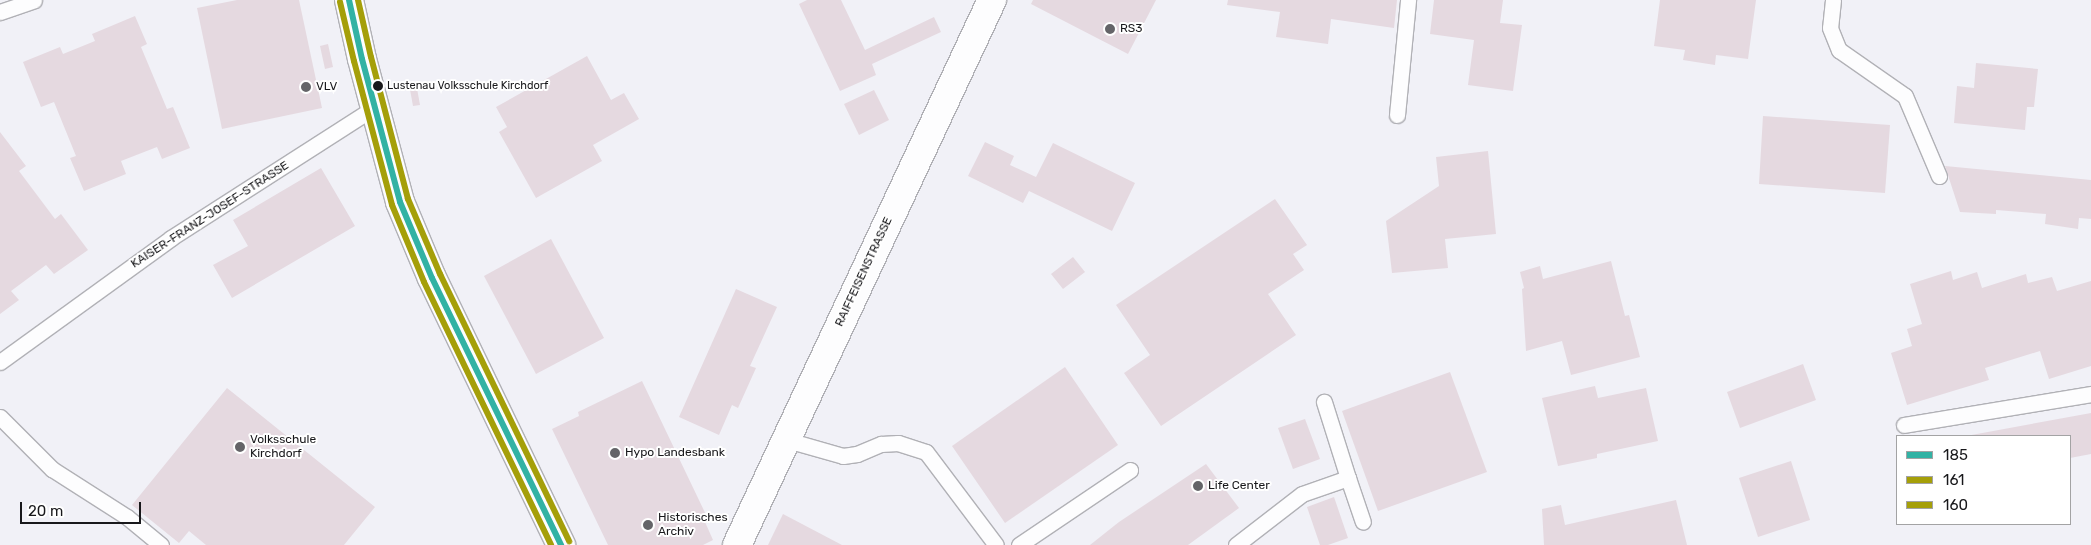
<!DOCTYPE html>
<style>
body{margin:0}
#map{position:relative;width:2091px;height:545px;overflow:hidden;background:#f1f1f7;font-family:Rubik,sans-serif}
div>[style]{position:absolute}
.building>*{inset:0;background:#e5d9e0}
.roads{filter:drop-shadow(1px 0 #b1b1b6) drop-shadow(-1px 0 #b1b1b6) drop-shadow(0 1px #b1b1b6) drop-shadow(0 -1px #b1b1b6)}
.lane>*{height:15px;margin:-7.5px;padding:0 7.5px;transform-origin:7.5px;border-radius:7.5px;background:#fdfdfe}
.street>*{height:28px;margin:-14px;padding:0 14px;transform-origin:14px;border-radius:14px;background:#fdfdfe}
.bus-1>*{height:6px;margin:-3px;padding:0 3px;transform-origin:3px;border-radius:3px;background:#32b2a4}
.bus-2>*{height:6px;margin:-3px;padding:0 3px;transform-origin:3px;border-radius:3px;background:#a59f09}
.bus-3>*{height:6px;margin:-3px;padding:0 3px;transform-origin:3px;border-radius:3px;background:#a59f09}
.dots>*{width:14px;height:14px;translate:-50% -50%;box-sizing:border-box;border:2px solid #fff;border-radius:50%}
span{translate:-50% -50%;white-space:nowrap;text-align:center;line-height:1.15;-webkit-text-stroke:4px #fff;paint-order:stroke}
.bus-label{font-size:11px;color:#18181b}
.left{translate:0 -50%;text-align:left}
.poi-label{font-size:12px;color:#18181b}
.street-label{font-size:12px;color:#18181b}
.legend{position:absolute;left:1896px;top:435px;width:175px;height:90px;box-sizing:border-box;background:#fff;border:1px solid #a3a3a4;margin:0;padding:6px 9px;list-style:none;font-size:15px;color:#18181b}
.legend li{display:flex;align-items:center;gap:10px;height:25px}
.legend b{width:25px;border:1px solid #a3a3a4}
.scale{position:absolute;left:20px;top:502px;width:121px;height:22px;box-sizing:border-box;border:2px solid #18181b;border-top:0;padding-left:6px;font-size:15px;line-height:18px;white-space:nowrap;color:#18181b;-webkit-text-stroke:4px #fff;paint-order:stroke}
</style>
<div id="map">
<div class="building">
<div style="clip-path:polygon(237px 0,299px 0,322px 108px,222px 129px,197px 8px)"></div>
<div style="clip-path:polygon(807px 0,841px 0,865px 50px,934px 17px,941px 32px,872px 64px,876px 75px,840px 91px,799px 4px)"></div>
<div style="clip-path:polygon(1033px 0,1156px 0,1128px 54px,1031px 4px)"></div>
<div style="clip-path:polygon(1228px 0,1397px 0,1394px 28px,1331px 19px,1328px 44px,1276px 37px,1280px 12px,1227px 5px)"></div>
<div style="clip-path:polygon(1434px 0,1503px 0,1500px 23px,1522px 25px,1513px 91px,1468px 85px,1474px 40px,1430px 34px)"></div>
<div style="clip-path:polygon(1660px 0,1756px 0,1748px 59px,1716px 55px,1715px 65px,1683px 60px,1685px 50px,1654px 46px)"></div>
<div style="clip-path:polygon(135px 16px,147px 44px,141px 47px,167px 109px,173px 107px,190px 148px,162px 159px,157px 147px,121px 161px,126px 174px,84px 191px,70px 158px,76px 156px,54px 102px,41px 107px,23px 62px,60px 47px,63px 54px,95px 41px,92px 34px)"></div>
<div style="clip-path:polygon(328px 44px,333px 67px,325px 69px,320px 46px)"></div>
<div style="clip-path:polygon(587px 56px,611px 100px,624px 93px,639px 119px,593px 145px,602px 161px,536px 198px,499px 132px,507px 127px,496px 107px)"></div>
<div style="clip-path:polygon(1976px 63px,2038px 69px,2034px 107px,2027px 107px,2025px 130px,1954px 123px,1957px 86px,1974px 88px)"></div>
<div style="clip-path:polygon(416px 83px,420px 105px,413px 106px,409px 84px)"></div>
<div style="clip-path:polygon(874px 90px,889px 120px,859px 135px,844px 104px)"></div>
<div style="clip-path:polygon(1763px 116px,1890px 125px,1885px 193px,1759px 184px)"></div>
<div style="clip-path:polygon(0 132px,26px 166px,19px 171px,55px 219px,61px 214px,88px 250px,54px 274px,46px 265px,11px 291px,19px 300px,0 314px)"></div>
<div style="clip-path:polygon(985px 142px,1014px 156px,1010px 165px,1036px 177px,1053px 143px,1135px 183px,1112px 231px,1029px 191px,1023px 203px,968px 176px)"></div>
<div style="clip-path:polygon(1488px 151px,1496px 234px,1445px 239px,1448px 268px,1392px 273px,1386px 221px,1439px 186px,1436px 157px)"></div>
<div style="clip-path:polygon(1945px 166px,2091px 180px,2091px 219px,2079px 218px,2078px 229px,2045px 224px,2046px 214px,1996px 210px,1996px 214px,1960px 212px)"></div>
<div style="clip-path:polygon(321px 168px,355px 226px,232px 298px,213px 265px,248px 246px,233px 220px)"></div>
<div style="clip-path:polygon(1275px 199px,1307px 245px,1293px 254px,1304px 270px,1268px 294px,1296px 335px,1161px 426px,1124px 373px,1150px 355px,1116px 305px)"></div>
<div style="clip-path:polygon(551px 239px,604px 338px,536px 374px,484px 276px)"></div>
<div style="clip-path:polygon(1073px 257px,1085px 272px,1063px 289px,1051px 274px)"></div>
<div style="clip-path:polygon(1611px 261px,1625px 316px,1629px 315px,1640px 357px,1571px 375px,1562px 341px,1526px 351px,1522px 289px,1524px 288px,1520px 272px,1540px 266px,1543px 279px)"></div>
<div style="clip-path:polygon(1951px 271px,1953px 280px,1977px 272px,1982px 288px,2026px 274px,2028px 283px,2052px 277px,2057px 291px,2091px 281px,2091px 366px,2049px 379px,2040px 351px,1985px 368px,1989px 380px,1907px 405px,1891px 353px,1912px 346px,1907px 329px,1922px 324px,1910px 284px)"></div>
<div style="clip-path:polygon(736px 289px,777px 307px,750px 366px,756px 368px,738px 408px,732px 405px,719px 435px,679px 417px)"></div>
<div style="clip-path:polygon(1803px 364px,1816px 400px,1740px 428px,1727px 392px)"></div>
<div style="clip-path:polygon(1065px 367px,1118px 445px,1005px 523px,952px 446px)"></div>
<div style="clip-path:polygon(1450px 372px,1487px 472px,1378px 511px,1342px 411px)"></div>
<div style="clip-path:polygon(642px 381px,709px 521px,705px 522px,713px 540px,703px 545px,608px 545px,552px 429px,579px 416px,578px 412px)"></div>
<div style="clip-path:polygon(1595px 386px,1598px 398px,1646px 388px,1658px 441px,1597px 454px,1597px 458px,1558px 466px,1542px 398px)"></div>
<div style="clip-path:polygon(227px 388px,375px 507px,344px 545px,206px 545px,189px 531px,179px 543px,132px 505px)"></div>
<div style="clip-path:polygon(2091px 413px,2091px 454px,2070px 458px,2070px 436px,1966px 436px)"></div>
<div style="clip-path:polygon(1305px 419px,1320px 459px,1293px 469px,1278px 428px)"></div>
<div style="clip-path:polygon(1791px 461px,1810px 520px,1758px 537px,1739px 478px)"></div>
<div style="clip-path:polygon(1206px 464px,1239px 508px,1188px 545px,1090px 545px,1119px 522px)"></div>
<div style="clip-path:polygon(1334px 497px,1348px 538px,1328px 545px,1320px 545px,1307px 507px)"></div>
<div style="clip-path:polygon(1676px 500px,1687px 545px,1544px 545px,1542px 509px,1561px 505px,1565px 525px)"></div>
<div style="clip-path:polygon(783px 514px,842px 545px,768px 545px)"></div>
</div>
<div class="roads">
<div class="lane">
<div style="left:1833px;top:0;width:28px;rotate:96deg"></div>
<div style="left:1830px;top:28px;width:24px;rotate:68deg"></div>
<div style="left:1839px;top:50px;width:80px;rotate:34.9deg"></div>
<div style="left:1905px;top:96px;width:87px;rotate:67deg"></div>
<div style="left:0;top:12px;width:36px;rotate:-19deg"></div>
<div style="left:1397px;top:115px;width:116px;rotate:-84.5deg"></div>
<div style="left:0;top:362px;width:211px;rotate:-35.9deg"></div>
<div style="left:171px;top:238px;width:242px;rotate:-32.7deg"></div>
<div style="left:0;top:417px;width:74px;rotate:45deg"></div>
<div style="left:52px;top:469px;width:89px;rotate:32.6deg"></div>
<div style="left:127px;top:517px;width:44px;rotate:39.5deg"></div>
<div style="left:1904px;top:425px;width:190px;rotate:-9.4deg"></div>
<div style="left:787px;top:440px;width:58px;rotate:15.9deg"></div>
<div style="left:843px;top:456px;width:14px;rotate:-8deg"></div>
<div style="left:857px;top:454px;width:26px;rotate:-23deg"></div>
<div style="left:881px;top:444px;width:17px;rotate:-3deg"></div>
<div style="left:898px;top:443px;width:29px;rotate:18deg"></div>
<div style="left:926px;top:452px;width:116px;rotate:53deg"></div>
<div style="left:1348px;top:478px;width:46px;rotate:71.2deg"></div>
<div style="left:1019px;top:545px;width:134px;rotate:-34deg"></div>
<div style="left:1236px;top:545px;width:83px;rotate:-37.7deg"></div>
<div style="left:1302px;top:494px;width:49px;rotate:-19.2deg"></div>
<div style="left:1348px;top:478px;width:80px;rotate:-107.5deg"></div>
</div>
<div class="street">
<div style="left:349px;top:0;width:60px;rotate:77.6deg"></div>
<div style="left:362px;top:59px;width:148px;rotate:75.1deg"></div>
<div style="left:400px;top:202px;width:82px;rotate:67.2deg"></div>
<div style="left:432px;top:278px;width:297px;rotate:64.2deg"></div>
<div style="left:737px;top:545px;width:602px;rotate:-64.93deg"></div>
</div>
</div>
<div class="bus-1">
<div style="left:349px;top:0;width:60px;rotate:77.6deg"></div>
<div style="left:362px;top:59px;width:148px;rotate:75.1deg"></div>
<div style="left:400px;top:202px;width:82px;rotate:67.2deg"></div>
<div style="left:432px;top:278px;width:297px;rotate:64.2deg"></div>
</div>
<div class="bus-2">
<div style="left:340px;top:2px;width:61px;rotate:76.7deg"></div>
<div style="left:354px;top:61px;width:149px;rotate:75.2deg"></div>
<div style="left:392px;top:205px;width:83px;rotate:67.4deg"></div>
<div style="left:424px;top:282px;width:292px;rotate:64.2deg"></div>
</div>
<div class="bus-3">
<div style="left:358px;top:0;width:58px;rotate:77.2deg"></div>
<div style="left:371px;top:57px;width:147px;rotate:75.4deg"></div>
<div style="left:408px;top:199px;width:82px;rotate:66.9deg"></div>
<div style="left:440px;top:274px;width:297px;rotate:64.2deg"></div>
</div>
<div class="dots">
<div style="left:1110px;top:29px;background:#646468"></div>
<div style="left:378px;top:86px;background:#18181b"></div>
<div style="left:306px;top:87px;background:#646468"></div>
<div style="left:240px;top:447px;background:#646468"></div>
<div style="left:615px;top:453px;background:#646468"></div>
<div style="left:1198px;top:486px;background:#646468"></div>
<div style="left:648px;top:525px;background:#646468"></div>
</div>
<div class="bus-label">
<span class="left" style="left:387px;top:86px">Lustenau Volksschule Kirchdorf</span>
</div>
<div class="poi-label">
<span class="left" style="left:1120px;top:29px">RS3</span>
<span class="left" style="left:316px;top:87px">VLV</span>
<span class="left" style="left:250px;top:447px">Volksschule<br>Kirchdorf</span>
<span class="left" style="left:625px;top:453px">Hypo Landesbank</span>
<span class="left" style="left:1208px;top:486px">Life Center</span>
<span class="left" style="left:658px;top:525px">Historisches<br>Archiv</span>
</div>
<div class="street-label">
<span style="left:210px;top:215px;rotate:-33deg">KAISER-FRANZ-JOSEF-STRASSE</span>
<span style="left:864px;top:272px;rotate:-65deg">RAIFFEISENSTRASSE</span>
</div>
<ul class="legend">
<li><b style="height:6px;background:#32b2a4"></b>185</li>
<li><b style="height:6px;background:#a59f09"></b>161</li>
<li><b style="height:6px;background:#a59f09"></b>160</li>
</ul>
<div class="scale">20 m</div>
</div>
